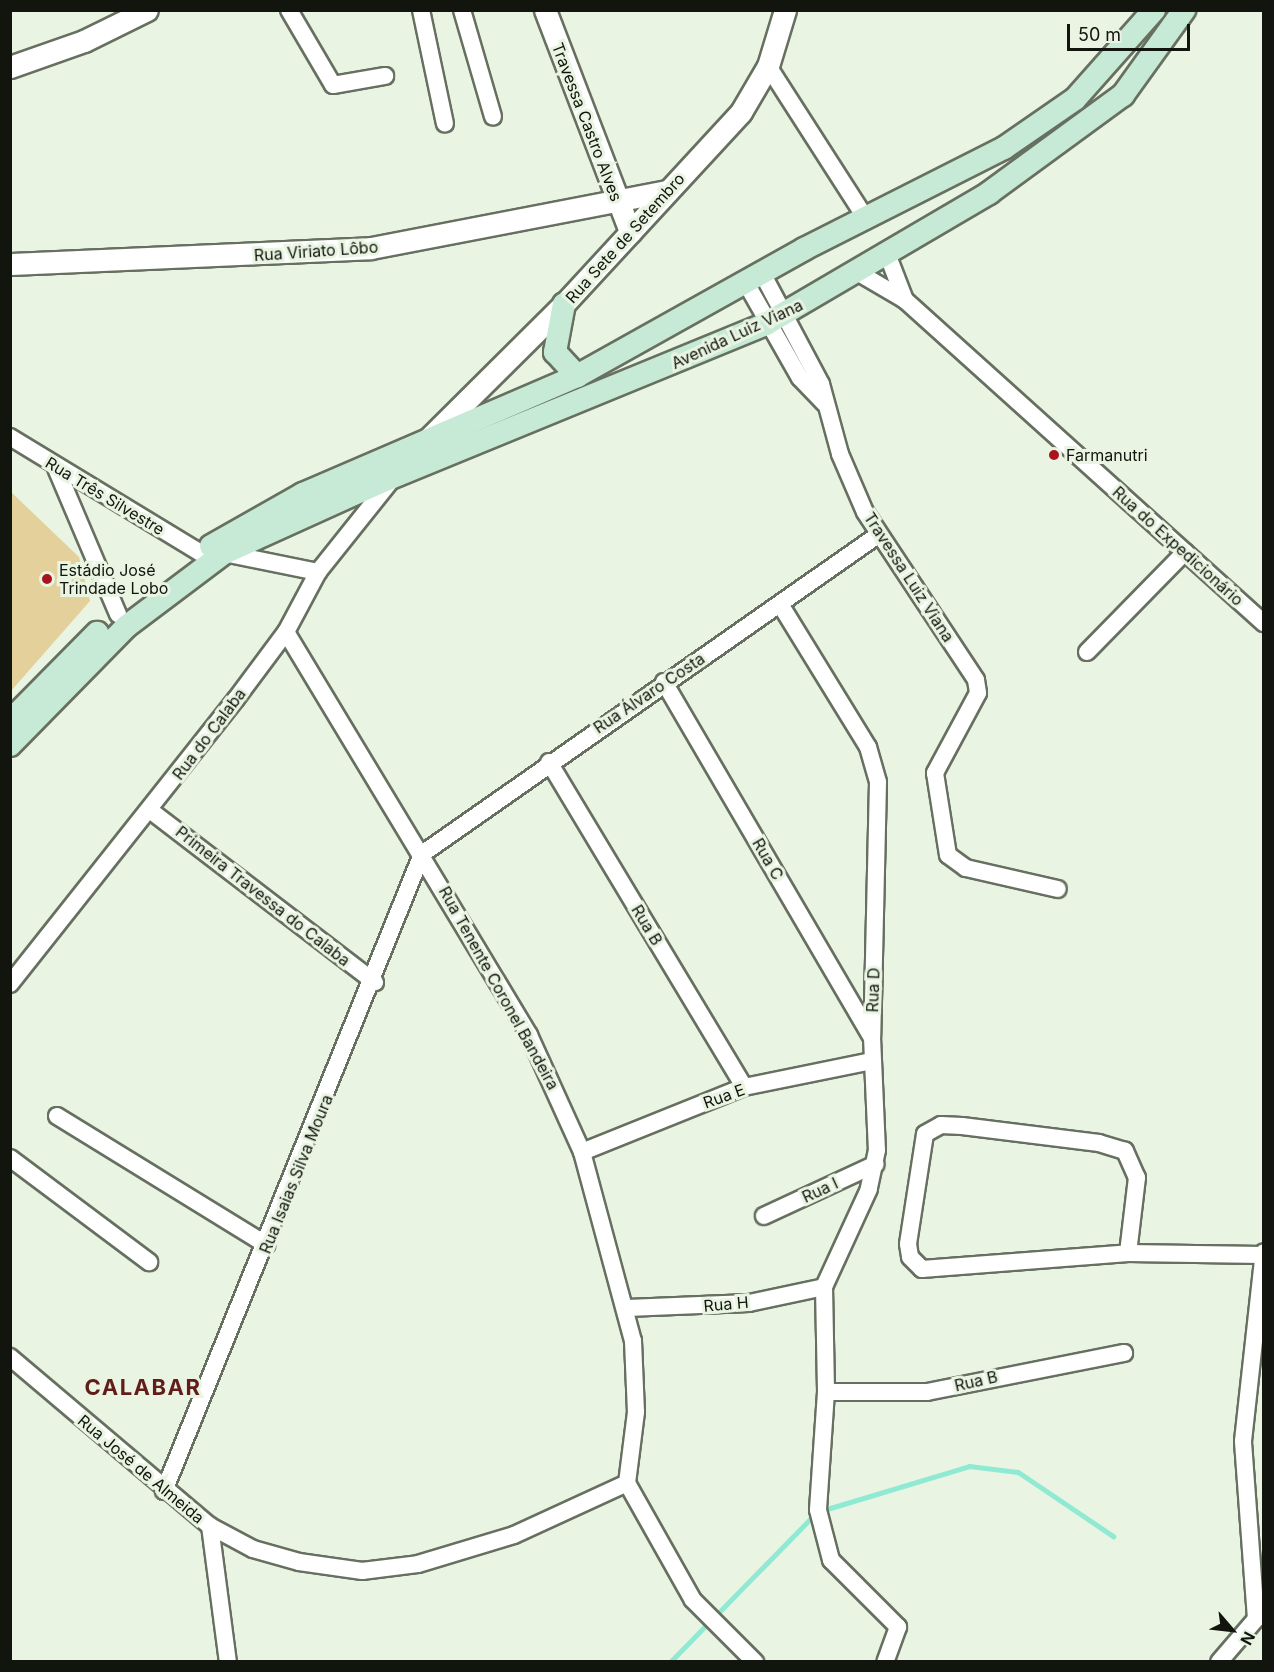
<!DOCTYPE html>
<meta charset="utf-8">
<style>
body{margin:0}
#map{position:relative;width:1274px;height:1672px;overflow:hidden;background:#e9f4e2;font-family:Inter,sans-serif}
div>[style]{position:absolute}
.green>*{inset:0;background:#e4d09b}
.stream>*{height:5px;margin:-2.5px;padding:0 2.5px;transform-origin:2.5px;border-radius:2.5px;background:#90ead3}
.roads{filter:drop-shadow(2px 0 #677060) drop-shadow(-2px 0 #677060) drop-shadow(0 2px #677060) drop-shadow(0 -2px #677060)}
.minor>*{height:16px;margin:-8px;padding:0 8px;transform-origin:8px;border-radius:8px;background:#fff}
.tertiary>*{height:21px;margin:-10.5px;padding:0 10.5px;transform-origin:10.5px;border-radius:10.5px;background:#fff}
.secondary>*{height:22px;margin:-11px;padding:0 11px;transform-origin:11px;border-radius:11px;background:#c6ead5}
.dots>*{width:16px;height:16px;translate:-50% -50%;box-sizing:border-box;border:3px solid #e9f4e2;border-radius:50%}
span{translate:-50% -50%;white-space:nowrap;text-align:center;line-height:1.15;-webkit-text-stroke:6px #e9f4e2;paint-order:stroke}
.street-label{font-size:16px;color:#11150e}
.poi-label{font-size:16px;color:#11150e}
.left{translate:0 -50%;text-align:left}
.district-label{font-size:22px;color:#621d1b;font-weight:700;letter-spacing:1.5px}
.frame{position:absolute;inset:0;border:12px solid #11150e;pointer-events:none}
.north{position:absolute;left:1202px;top:1600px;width:60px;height:60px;-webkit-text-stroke:4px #e9f4e2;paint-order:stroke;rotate:118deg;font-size:16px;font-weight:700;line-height:24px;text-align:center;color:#11150e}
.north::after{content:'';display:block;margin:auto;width:21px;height:27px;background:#11150e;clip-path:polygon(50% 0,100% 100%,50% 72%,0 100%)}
.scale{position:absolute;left:1067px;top:24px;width:123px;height:27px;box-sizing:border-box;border:3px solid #11150e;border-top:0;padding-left:8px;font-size:18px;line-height:21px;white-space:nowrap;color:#11150e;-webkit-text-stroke:4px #e9f4e2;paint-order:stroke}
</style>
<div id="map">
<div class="green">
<div style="clip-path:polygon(11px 492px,79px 557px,90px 601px,11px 691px)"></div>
</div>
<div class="stream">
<div style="left:670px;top:1662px;width:210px;rotate:-45.6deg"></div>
<div style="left:817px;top:1512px;width:159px;rotate:-16.8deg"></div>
<div style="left:969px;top:1466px;width:49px;rotate:7deg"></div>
<div style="left:1018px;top:1472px;width:115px;rotate:34deg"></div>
</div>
<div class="roads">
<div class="minor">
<div style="left:289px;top:10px;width:87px;rotate:59.6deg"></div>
<div style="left:333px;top:85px;width:53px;rotate:-9.8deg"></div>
<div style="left:421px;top:10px;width:116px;rotate:78.1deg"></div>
<div style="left:462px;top:10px;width:111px;rotate:73.8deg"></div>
<div style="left:768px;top:66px;width:183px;rotate:57.3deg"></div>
<div style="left:888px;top:256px;width:47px;rotate:68.9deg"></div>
<div style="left:762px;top:273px;width:126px;rotate:62deg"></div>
<div style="left:821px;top:384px;width:73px;rotate:74.8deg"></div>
<div style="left:840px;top:454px;width:63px;rotate:66.7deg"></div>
<div style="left:865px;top:512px;width:201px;rotate:56.5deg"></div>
<div style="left:976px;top:680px;width:13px;rotate:81deg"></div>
<div style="left:978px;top:693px;width:91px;rotate:118.3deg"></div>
<div style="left:935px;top:773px;width:83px;rotate:81deg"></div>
<div style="left:948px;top:855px;width:22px;rotate:36deg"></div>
<div style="left:966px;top:868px;width:94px;rotate:12.9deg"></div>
<div style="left:859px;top:273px;width:53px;rotate:30.4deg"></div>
<div style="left:905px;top:300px;width:483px;rotate:42deg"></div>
<div style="left:746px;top:283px;width:109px;rotate:60.4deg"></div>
<div style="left:800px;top:378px;width:35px;rotate:46deg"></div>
<div style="left:10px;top:437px;width:223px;rotate:31.3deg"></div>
<div style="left:56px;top:468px;width:159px;rotate:67deg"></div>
<div style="left:224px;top:553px;width:96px;rotate:11.4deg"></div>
<div style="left:780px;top:604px;width:168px;rotate:58.4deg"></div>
<div style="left:868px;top:747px;width:36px;rotate:74deg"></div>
<div style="left:878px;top:782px;width:255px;rotate:91.3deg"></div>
<div style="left:872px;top:1037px;width:113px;rotate:87.5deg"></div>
<div style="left:877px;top:1150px;width:40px;rotate:102deg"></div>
<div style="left:869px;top:1189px;width:108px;rotate:114.7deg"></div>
<div style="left:824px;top:1287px;width:105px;rotate:88.9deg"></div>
<div style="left:826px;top:1392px;width:118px;rotate:93.9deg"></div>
<div style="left:818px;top:1510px;width:52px;rotate:75.4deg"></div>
<div style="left:831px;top:1560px;width:95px;rotate:45deg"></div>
<div style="left:898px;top:1627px;width:37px;rotate:110deg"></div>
<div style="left:286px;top:632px;width:471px;rotate:58.9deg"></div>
<div style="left:529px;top:1035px;width:128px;rotate:65.6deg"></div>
<div style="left:582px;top:1152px;width:196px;rotate:74.9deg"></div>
<div style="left:633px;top:1341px;width:71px;rotate:87.6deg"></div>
<div style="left:636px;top:1412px;width:72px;rotate:97.2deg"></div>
<div style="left:1087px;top:652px;width:140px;rotate:-45.6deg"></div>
<div style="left:664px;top:682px;width:410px;rotate:59.7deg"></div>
<div style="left:549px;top:762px;width:379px;rotate:59deg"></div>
<div style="left:151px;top:811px;width:282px;rotate:37.4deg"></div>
<div style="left:10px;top:984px;width:364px;rotate:-51.6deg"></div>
<div style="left:236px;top:699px;width:84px;rotate:-53.3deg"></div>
<div style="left:286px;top:632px;width:68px;rotate:-61.9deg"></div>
<div style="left:318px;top:572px;width:120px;rotate:-51.4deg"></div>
<div style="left:57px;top:1116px;width:246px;rotate:31.6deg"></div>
<div style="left:582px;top:1152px;width:175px;rotate:-21.9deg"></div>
<div style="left:744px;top:1087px;width:131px;rotate:-11.5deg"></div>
<div style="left:10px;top:1158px;width:174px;rotate:36.8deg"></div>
<div style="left:764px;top:1216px;width:123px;rotate:-24.9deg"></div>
<div style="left:1128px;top:1253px;width:76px;rotate:-83.2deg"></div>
<div style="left:1137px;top:1178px;width:30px;rotate:-114deg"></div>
<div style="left:1125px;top:1151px;width:27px;rotate:-163deg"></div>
<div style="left:1099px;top:1143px;width:138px;rotate:-172.9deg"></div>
<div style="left:962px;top:1126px;width:21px;rotate:-177deg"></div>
<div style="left:941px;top:1125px;width:18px;rotate:151deg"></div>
<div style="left:925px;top:1134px;width:111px;rotate:98.8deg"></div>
<div style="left:908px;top:1244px;width:13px;rotate:81deg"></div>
<div style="left:910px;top:1257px;width:17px;rotate:45deg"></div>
<div style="left:922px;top:1269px;width:207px;rotate:-4.4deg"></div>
<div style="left:1128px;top:1253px;width:135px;rotate:0.8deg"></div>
<div style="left:627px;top:1308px;width:122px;rotate:-2.3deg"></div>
<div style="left:749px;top:1303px;width:77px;rotate:-12deg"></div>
<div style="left:10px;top:1357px;width:262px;rotate:40.2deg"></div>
<div style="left:210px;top:1526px;width:49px;rotate:28.1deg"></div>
<div style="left:253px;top:1549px;width:48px;rotate:15.8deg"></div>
<div style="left:299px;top:1562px;width:64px;rotate:8.1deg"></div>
<div style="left:362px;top:1571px;width:56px;rotate:-7.1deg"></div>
<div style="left:418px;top:1564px;width:100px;rotate:-16.8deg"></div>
<div style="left:514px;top:1535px;width:124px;rotate:-24.7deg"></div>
<div style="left:826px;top:1392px;width:101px"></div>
<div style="left:927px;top:1392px;width:201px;rotate:-11.2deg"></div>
<div style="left:627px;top:1483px;width:134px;rotate:60.6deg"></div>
<div style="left:693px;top:1600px;width:88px;rotate:45deg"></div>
<div style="left:164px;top:1491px;width:687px;rotate:-67.95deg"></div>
<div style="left:422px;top:854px;width:557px;rotate:-34.98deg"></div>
<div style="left:210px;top:1526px;width:137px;rotate:82.5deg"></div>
<div style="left:1256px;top:1619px;width:178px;rotate:-94.2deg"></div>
<div style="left:1243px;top:1441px;width:190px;rotate:-83.7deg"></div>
<div style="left:1219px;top:1662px;width:57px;rotate:-49.3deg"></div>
</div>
<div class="tertiary">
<div style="left:545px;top:10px;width:238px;rotate:69deg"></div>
<div style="left:10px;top:67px;width:78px;rotate:-19.4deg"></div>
<div style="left:84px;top:41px;width:70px;rotate:-26.2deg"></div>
<div style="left:10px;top:264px;width:361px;rotate:-2.5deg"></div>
<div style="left:371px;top:248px;width:301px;rotate:-10.9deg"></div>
<div style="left:429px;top:438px;width:190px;rotate:-44.8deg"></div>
<div style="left:564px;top:304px;width:261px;rotate:-47.3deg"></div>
<div style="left:741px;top:112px;width:53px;rotate:-59.6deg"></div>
<div style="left:768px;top:66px;width:59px;rotate:-73.1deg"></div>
</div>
<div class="secondary">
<div style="left:564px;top:304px;width:49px;rotate:100.6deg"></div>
<div style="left:555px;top:352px;width:33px;rotate:47deg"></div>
<div style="left:211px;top:546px;width:106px;rotate:-29.5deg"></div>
<div style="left:303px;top:494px;width:298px;rotate:-23.3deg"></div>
<div style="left:577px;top:376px;width:260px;rotate:-29.2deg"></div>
<div style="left:804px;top:249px;width:224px;rotate:-26.8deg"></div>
<div style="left:1004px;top:148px;width:86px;rotate:-34.6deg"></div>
<div style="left:1075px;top:99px;width:119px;rotate:-48.4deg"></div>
<div style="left:10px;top:721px;width:124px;rotate:-45.3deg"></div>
<div style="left:10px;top:745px;width:167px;rotate:-45.5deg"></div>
<div style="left:127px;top:626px;width:121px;rotate:-37deg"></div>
<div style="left:224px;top:553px;width:167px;rotate:-24.4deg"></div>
<div style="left:376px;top:484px;width:422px;rotate:-22.3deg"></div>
<div style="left:766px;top:324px;width:259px;rotate:-30.4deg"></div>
<div style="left:989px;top:193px;width:166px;rotate:-36.2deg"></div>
<div style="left:1123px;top:95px;width:105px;rotate:-54.3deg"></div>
</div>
</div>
<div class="dots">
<div style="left:1054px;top:455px;background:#a8131d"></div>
<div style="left:47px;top:579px;background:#a8131d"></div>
</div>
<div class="street-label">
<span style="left:587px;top:122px;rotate:69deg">Travessa Castro Alves</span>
<span style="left:625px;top:238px;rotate:-48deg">Rua Sete de Setembro</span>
<span style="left:316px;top:251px;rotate:-4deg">Rua Viriato Lôbo</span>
<span style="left:737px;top:334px;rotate:-25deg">Avenida Luiz Viana</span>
<span style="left:105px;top:496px;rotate:31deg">Rua Três Silvestre</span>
<span style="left:1178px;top:546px;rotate:42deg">Rua do Expedicionário</span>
<span style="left:909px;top:577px;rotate:57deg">Travessa Luiz Viana</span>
<span style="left:649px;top:693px;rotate:-34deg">Rua Álvaro Costa</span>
<span style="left:209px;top:734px;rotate:-53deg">Rua do Calaba</span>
<span style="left:768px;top:859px;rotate:60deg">Rua C</span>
<span style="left:263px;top:896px;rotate:38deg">Primeira Travessa do Calaba</span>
<span style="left:647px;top:925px;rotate:59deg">Rua B</span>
<span style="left:499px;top:988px;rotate:61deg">Rua Tenente Coronel Bandeira</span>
<span style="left:873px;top:990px;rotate:-88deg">Rua D</span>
<span style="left:724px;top:1096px;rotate:-20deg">Rua E</span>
<span style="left:296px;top:1174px;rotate:-68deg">Rua Isaias Silva Moura</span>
<span style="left:820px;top:1190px;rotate:-25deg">Rua I</span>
<span style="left:726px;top:1304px;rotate:-5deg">Rua H</span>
<span style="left:976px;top:1381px;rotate:-13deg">Rua B</span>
<span style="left:141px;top:1469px;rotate:40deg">Rua José de Almeida</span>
</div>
<div class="poi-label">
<span class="left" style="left:1066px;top:455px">Farmanutri</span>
<span class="left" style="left:59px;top:579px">Estádio José<br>Trindade Lobo</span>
</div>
<div class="district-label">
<span style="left:143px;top:1388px">CALABAR</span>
</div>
<div class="frame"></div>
<div class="north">N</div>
<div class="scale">50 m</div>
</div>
